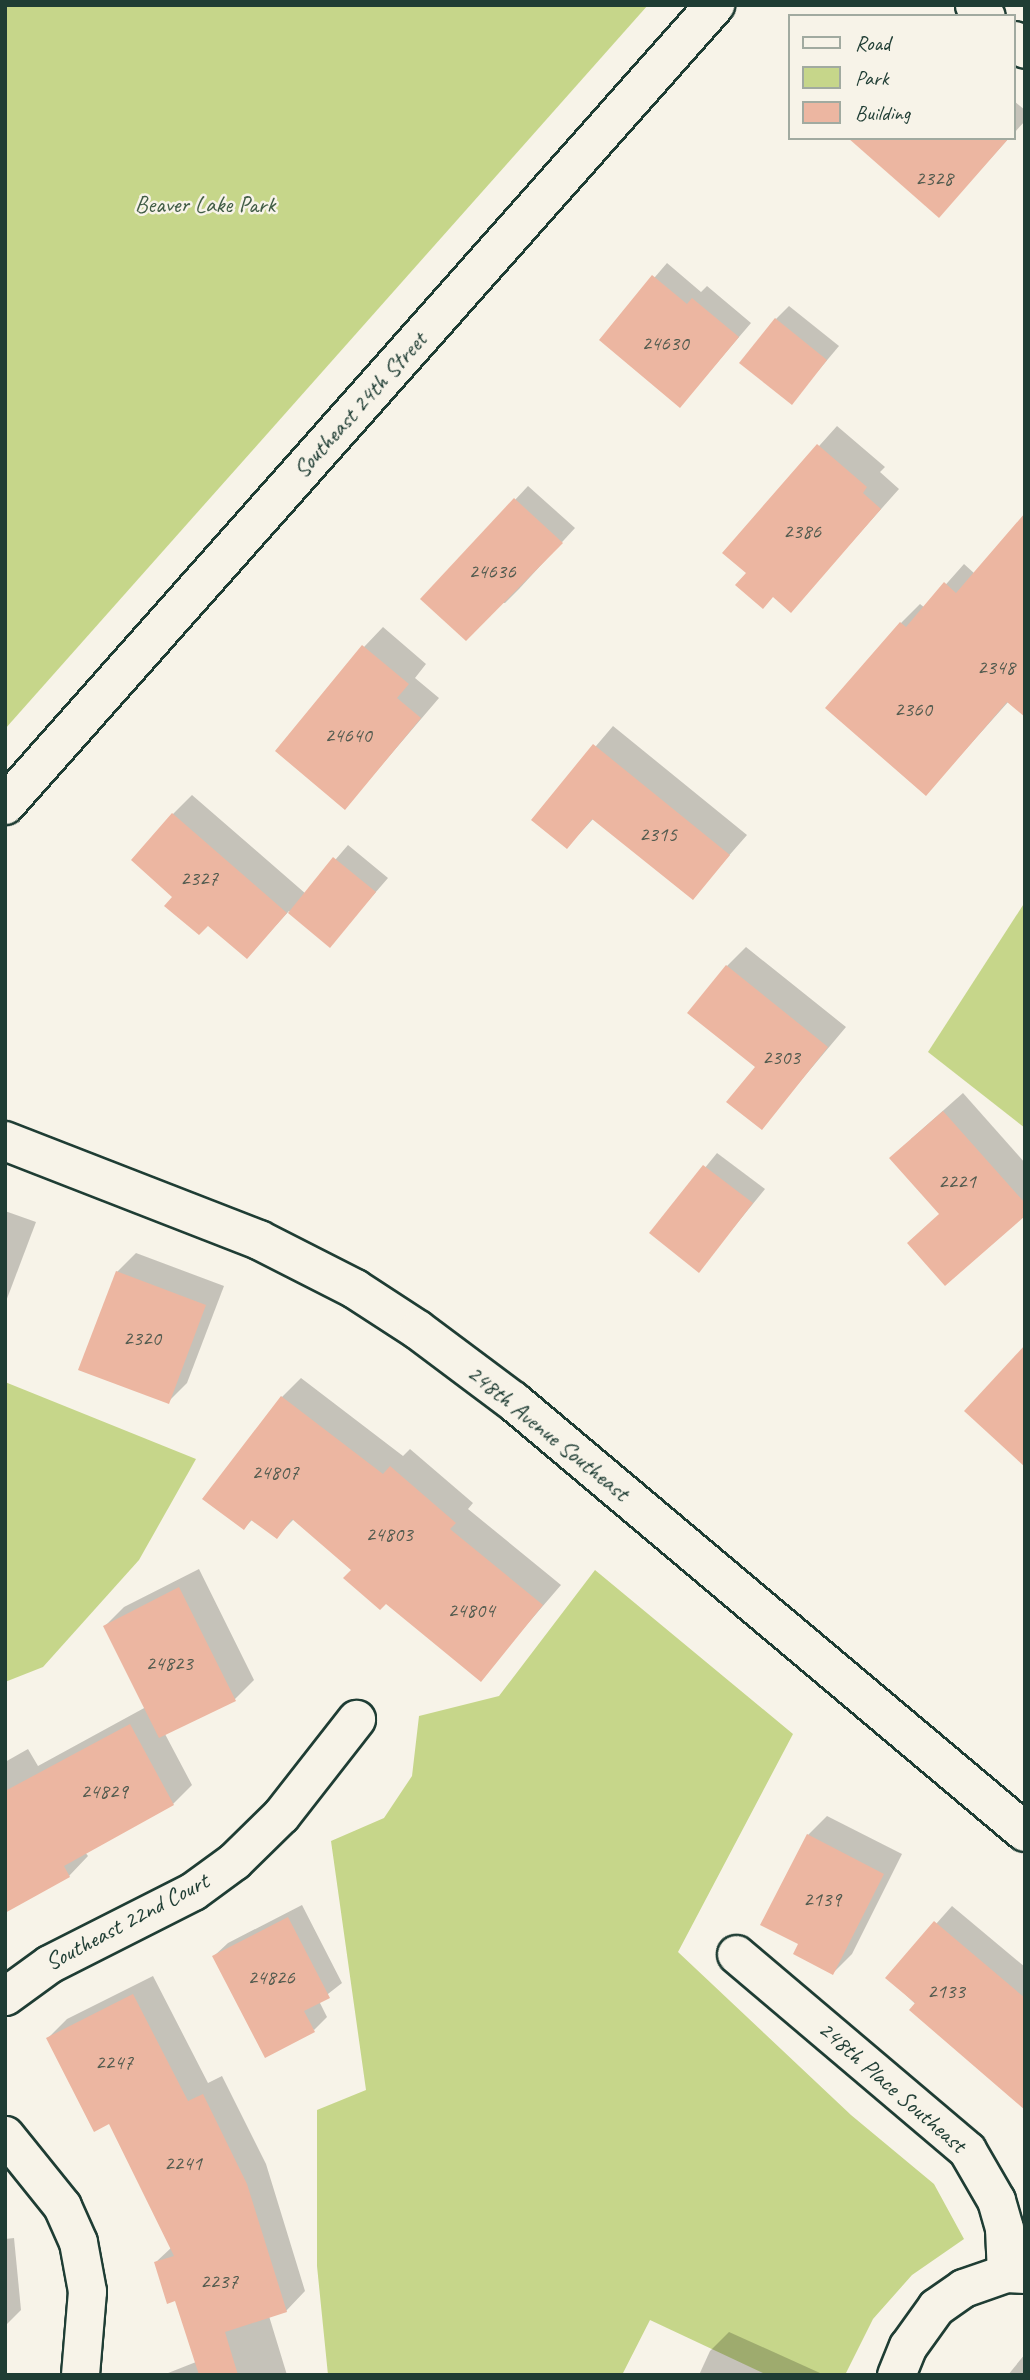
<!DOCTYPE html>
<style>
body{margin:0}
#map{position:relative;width:1030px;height:2380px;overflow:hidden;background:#f7f3e8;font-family:Caveat,sans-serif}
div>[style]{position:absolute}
.green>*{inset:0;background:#c6d68a}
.shadow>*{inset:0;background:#0003}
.building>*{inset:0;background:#ecb6a1}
.roads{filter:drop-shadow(2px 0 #1f3d34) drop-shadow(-2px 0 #1f3d34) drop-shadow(0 2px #1f3d34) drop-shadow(0 -2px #1f3d34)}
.street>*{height:37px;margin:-18.5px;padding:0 18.5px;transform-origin:18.5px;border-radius:18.5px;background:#f7f3e8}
.secondary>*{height:38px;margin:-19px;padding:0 19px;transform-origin:19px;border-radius:19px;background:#f7f3e8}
span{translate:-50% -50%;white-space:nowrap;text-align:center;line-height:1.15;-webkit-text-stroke:5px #f7f3e8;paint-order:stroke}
.number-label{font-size:21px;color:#525b4f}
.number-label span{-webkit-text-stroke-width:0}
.park-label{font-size:24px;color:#405c45}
.street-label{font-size:24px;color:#1f3d34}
.frame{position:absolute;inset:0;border:7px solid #1f3d34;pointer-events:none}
.legend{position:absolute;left:788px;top:14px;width:228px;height:126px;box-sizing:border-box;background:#f7f3e8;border:2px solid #a1aaa0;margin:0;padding:9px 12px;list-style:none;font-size:21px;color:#1f3d34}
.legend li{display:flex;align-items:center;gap:14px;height:35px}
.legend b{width:35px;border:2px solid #a1aaa0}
</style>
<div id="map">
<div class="green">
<div style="clip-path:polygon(5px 5px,648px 5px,5px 729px)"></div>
<div style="clip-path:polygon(1025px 902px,1025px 1128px,928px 1052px)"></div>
<div style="clip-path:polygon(5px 1382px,196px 1459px,139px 1560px,43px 1667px,5px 1682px)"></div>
<div style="clip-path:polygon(595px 1570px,793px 1734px,678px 1952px,851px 2115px,934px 2184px,964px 2239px,912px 2275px,873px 2319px,845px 2375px,767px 2375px,650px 2320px,622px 2375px,328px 2375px,317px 2266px,317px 2110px,366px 2090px,331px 1841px,384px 1818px,412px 1776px,419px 1716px,499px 1696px)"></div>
</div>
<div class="shadow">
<div style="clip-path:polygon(1014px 101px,1025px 110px,1025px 121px,1014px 133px)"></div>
<div style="clip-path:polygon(851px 138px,1009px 138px,939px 216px)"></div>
<div style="clip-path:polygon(667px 263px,701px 292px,707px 286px,751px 323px,680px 406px,601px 340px)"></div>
<div style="clip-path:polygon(789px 306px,839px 346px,792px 402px,776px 319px)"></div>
<div style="clip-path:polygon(837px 426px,885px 467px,880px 472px,899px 489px,791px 610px,724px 552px)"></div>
<div style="clip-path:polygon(528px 486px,575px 528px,519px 589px,505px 603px,423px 599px)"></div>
<div style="clip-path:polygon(964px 564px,975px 574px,1009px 701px,926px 794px,827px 708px,901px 623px,920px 604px,925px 608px)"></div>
<div style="clip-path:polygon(383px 627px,426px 664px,415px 678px,439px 698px,345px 808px,364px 647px)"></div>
<div style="clip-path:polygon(613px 726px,747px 835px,692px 898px,594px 818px,567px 847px,534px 819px)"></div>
<div style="clip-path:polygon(192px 795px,306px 894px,348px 845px,388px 878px,330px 945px,289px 911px,247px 957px,175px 896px,173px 814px)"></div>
<div style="clip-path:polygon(746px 947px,846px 1027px,761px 1128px,757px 1067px,727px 966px)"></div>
<div style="clip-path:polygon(963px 1093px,1025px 1163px,1025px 1213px,941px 1213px,911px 1139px)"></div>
<div style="clip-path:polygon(717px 1153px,765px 1189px,699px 1270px,652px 1233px)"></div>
<div style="clip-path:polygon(5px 1211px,36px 1222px,5px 1304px)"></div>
<div style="clip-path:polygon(136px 1253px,224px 1286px,187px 1383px,168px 1402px,117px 1272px)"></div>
<div style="clip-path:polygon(301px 1378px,403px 1456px,410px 1449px,473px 1503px,468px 1509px,561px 1585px,480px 1679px,294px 1519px,276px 1537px,253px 1519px,244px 1528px,282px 1397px)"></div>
<div style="clip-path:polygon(199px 1569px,254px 1680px,235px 1699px,165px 1734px,192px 1785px,173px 1804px,85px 1852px,88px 1856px,69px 1876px,5px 1911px,5px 1762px,28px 1749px,38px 1766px,146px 1707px,105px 1626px,124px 1607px)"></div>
<div style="clip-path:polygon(827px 1816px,902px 1854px,852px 1954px,833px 1973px,800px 1944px,808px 1835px)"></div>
<div style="clip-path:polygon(302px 1905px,342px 1983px,319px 2001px,327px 2017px,314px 2030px,214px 1956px,228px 1943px)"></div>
<div style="clip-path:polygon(952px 1906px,1025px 1967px,1025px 2108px,888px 1978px)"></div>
<div style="clip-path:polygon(153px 1976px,208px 2083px,222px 2076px,266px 2164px,305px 2291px,286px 2311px,269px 2316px,287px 2375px,163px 2375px,196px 2362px,176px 2299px,156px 2262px,172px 2247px,110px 2122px,48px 2038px,67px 2019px)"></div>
<div style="clip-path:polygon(14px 2238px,21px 2310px,5px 2326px,5px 2239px)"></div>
<div style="clip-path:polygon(729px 2332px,820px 2373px,820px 2375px,699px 2375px,710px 2351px)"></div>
<div style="clip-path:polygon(1025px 2354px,1025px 2375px,1008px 2375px)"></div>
</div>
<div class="building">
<div style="clip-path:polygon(848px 138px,1009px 138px,939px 218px)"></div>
<div style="clip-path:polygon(652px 275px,687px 304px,692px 298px,739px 337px,680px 408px,599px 340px)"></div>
<div style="clip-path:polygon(775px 318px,827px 360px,792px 405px,739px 363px)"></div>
<div style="clip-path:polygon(817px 444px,867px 487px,863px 493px,881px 509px,791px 613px,773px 597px,763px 609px,735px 585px,746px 573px,722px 553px)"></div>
<div style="clip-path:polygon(514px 498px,563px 543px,466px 641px,420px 599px)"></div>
<div style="clip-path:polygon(1025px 513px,1025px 717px,1007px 702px,926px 796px,825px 708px,900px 622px,906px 627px,944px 582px,956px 593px)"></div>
<div style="clip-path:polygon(362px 645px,409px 684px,397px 698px,421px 718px,345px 810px,275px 751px)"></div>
<div style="clip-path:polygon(593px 744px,730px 855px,693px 900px,592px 819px,567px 849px,531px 820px)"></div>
<div style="clip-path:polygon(172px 813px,287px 913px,247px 959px,208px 926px,199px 935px,164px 906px,172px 897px,131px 860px)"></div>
<div style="clip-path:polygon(333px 857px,376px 892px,330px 948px,288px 913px)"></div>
<div style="clip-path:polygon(726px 965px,828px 1047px,762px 1130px,726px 1102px,755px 1067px,687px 1013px)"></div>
<div style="clip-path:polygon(943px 1111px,1025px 1203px,1025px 1216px,945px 1286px,907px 1243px,939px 1214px,889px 1158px)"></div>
<div style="clip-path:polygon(703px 1165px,753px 1203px,699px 1273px,649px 1233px)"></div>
<div style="clip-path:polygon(116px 1271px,206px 1305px,169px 1404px,78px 1370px)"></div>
<div style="clip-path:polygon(1025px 1345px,1025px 1467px,964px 1411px)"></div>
<div style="clip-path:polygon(281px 1396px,383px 1474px,390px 1466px,456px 1523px,450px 1529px,543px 1605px,481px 1682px,386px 1604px,380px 1610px,343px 1578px,351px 1570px,292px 1519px,277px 1539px,251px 1520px,244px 1530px,202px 1499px)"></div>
<div style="clip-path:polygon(179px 1587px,236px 1701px,159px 1738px,103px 1626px)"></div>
<div style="clip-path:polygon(130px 1724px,174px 1805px,64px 1866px,70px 1877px,5px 1913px,5px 1791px)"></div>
<div style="clip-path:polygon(807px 1834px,884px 1874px,833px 1975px,793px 1954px,798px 1944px,760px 1925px)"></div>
<div style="clip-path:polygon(288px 1917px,330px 1998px,304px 2011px,315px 2032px,265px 2058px,212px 1956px)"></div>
<div style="clip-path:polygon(934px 1921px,1025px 1998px,1025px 2110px,909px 2010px,915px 2003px,885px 1978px)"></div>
<div style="clip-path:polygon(133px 1994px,188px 2101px,203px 2094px,247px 2184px,287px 2312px,225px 2332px,238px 2375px,199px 2375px,175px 2301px,167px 2304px,154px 2262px,174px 2256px,109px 2124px,94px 2132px,46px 2038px)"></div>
</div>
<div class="roads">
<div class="street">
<div style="left:974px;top:5px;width:16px;rotate:43deg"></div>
<div style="left:1014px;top:40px;width:14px;rotate:39deg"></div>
<div style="left:736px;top:1954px;width:303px;rotate:40.3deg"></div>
<div style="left:967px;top:2150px;width:58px;rotate:59.9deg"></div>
<div style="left:996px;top:2200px;width:29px;rotate:74deg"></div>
<div style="left:1004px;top:2228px;width:45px;rotate:87.5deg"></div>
<div style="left:1006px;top:2273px;width:19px;rotate:3deg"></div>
<div style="left:5px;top:1996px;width:54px;rotate:-36deg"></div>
<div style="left:49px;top:1964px;width:161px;rotate:-26.9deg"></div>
<div style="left:193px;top:1891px;width:51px;rotate:-36.2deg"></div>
<div style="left:234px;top:1861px;width:66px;rotate:-44.4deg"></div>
<div style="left:281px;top:1815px;width:122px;rotate:-52deg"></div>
<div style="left:5px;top:2135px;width:91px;rotate:51.2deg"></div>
<div style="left:62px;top:2206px;width:39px;rotate:66deg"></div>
<div style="left:78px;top:2242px;width:50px;rotate:79.6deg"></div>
<div style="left:87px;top:2291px;width:84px;rotate:94.8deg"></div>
<div style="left:896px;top:2375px;width:31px;rotate:-68deg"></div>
<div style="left:908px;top:2346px;width:48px;rotate:-54.3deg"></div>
<div style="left:936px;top:2307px;width:33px;rotate:-35deg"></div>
<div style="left:963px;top:2288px;width:46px;rotate:-19.2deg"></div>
</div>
<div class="secondary">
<div style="left:5px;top:805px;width:1070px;rotate:-48.41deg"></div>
<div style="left:5px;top:1141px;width:273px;rotate:21.3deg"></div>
<div style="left:259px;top:1240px;width:108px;rotate:27deg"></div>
<div style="left:355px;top:1289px;width:75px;rotate:33.1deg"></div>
<div style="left:418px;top:1330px;width:119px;rotate:36.8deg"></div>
<div style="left:513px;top:1401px;width:669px;rotate:40.09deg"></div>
</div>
</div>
<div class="number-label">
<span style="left:934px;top:178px">2328</span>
<span style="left:665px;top:343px">24630</span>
<span style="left:802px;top:531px">2386</span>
<span style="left:492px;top:571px">24636</span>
<span style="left:996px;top:667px">2348</span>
<span style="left:913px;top:709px">2360</span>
<span style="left:348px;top:735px">24640</span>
<span style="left:658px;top:834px">2315</span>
<span style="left:199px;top:878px">2327</span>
<span style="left:781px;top:1057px">2303</span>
<span style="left:957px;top:1181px">2221</span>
<span style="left:142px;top:1338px">2320</span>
<span style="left:275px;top:1472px">24807</span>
<span style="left:389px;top:1534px">24803</span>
<span style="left:471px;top:1610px">24804</span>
<span style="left:169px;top:1663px">24823</span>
<span style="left:104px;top:1791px">24829</span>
<span style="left:822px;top:1899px">2139</span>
<span style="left:271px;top:1977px">24826</span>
<span style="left:946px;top:1991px">2133</span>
<span style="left:114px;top:2062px">2247</span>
<span style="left:183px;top:2163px">2241</span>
<span style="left:219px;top:2281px">2237</span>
</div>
<div class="park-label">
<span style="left:205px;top:205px">Beaver Lake Park</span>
</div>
<div class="street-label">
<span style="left:360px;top:405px;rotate:-48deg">Southeast 24th Street</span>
<span style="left:548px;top:1433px;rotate:39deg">248th Avenue Southeast</span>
<span style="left:127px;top:1922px;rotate:-28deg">Southeast 22nd Court</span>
<span style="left:892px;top:2087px;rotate:41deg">248th Place Southeast</span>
</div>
<div class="frame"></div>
<ul class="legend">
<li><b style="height:9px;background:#f7f3e8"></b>Road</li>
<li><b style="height:19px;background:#c6d68a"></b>Park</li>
<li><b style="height:19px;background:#ecb6a1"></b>Building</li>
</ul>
</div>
